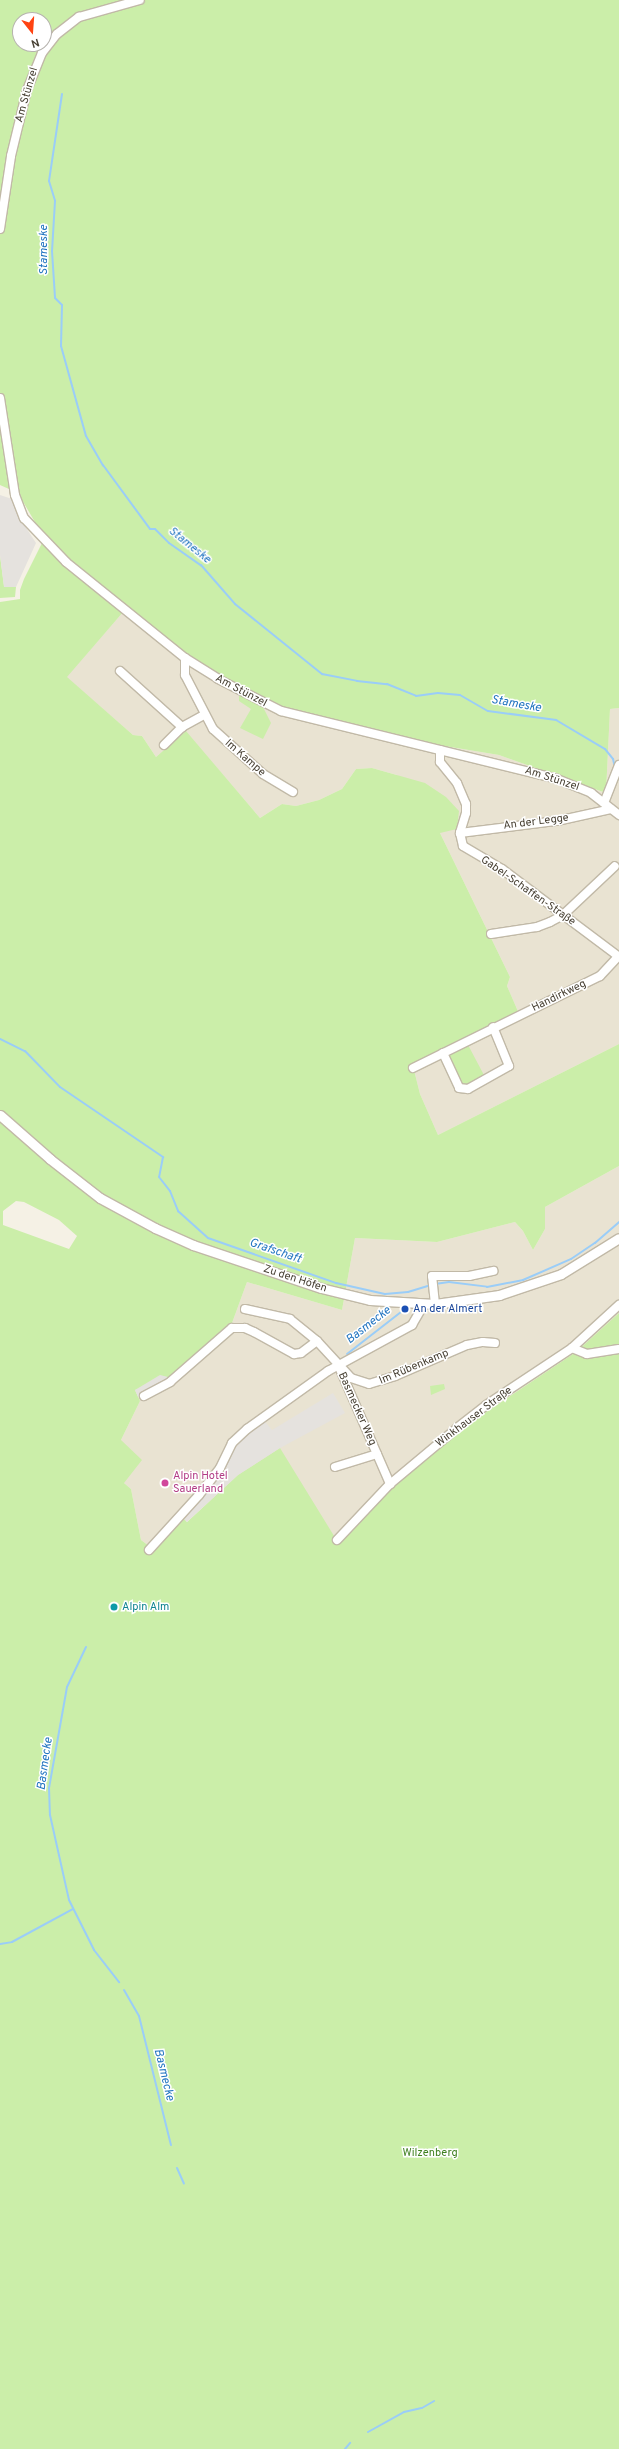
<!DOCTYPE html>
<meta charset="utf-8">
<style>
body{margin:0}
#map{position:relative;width:619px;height:2449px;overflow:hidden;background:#f5f1e5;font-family:Overpass,sans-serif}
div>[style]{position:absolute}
.residential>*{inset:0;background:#e9e3d2}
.green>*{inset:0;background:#cbeea9}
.parking>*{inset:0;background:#e5e2de}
.stream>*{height:2px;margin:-1px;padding:0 1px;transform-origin:1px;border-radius:1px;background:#9acdf8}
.roads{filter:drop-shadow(1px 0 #c1b9a7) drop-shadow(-1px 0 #c1b9a7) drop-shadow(0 1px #c1b9a7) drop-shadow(0 -1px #c1b9a7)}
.minor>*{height:8px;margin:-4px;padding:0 4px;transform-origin:4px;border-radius:4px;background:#fff}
.tertiary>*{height:9px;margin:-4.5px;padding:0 4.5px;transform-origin:4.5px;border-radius:4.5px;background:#fff}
.dots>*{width:11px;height:11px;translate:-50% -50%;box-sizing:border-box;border:2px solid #fff;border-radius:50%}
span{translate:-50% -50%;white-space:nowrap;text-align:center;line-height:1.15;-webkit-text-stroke:3px #fff;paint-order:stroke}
.street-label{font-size:11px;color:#484134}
.transit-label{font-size:11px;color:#164399}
.left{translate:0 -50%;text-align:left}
.hotel-label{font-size:11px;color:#b23c85}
.culture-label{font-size:11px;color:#0d838f}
.park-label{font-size:11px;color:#3f8020}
.water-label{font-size:12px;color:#2174c0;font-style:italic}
.north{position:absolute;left:12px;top:12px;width:40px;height:40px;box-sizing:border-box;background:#fff;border:1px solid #b6b3ae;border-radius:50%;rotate:163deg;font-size:11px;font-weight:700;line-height:16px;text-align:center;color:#484134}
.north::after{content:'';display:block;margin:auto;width:14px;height:18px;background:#ff4312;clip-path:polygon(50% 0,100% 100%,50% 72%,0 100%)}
</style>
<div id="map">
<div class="residential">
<div style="clip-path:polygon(124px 611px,188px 655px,249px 693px,372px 734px,499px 755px,606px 793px,610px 709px,619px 708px,619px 1044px,438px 1135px,420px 1094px,414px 1070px,520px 1016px,507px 986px,510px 977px,440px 833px,397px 775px,372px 768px,356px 769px,342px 789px,319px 800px,296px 806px,282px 804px,260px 818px,186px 732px,156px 757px,142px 736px,133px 735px,66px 677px)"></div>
<div style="clip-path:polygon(619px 1166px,619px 1313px,576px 1352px,470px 1423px,393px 1487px,338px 1544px,211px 1500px,153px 1549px,141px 1540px,131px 1489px,124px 1483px,121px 1440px,140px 1401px,135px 1390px,172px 1378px,232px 1323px,247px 1282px,342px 1310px,355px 1238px,437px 1242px,515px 1222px,523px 1231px,533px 1250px,545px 1229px,545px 1207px)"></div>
</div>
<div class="green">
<div style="clip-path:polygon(evenodd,0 0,619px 0,619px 708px,610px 709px,606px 793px,499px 755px,372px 734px,281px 709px,249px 693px,188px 655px,67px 559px,39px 529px,18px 493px,0 485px,0 0,20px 20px,44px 20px,44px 44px,20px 44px,20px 20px)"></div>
<div style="clip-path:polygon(evenodd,42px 543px,80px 577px,124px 611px,67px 677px,133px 735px,142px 736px,156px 757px,186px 731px,260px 818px,282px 804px,296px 806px,319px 800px,342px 789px,356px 769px,372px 768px,425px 783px,446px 797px,459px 811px,457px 829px,440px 833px,510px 977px,507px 986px,520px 1016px,467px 1043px,485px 1077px,467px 1086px,460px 1085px,449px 1059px,450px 1052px,414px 1070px,420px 1094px,438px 1135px,619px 1044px,619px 1166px,545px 1207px,545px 1229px,533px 1250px,523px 1231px,515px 1222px,437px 1242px,355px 1238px,342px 1310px,247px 1282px,232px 1323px,172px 1378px,135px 1390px,140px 1401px,121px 1440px,142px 1460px,124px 1483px,131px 1489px,141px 1540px,153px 1549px,183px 1518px,187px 1522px,238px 1475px,280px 1448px,339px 1544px,393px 1487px,470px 1423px,576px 1352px,619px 1313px,619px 2449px,0 2449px,0 602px,20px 599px,20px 590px,24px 579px,42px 543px,16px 1201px,24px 1202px,59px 1220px,77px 1236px,69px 1249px,3px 1225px,3px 1211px,16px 1201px)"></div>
<div style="clip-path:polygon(0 555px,4px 586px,16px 587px,15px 597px,0 598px)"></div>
<div style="clip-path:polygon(239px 695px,263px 707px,271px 723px,263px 739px,240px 728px,251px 709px,239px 701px)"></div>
<div style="clip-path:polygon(444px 1384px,445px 1389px,431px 1395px,430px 1386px)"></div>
</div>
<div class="parking">
<div style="clip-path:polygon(0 495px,12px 499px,21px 520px,36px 543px,16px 587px,4px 587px,0 555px)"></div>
<div style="clip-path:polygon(160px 1375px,172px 1378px,138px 1397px,135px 1390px)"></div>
<div style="clip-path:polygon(333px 1393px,345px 1413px,280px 1448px,238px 1475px,187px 1522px,183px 1518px,235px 1442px,262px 1418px,272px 1430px)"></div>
</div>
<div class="stream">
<div style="left:62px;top:94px;width:88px;rotate:98.5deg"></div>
<div style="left:49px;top:181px;width:21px;rotate:73deg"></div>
<div style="left:55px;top:201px;width:50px;rotate:93.4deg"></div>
<div style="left:52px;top:251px;width:47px;rotate:86.3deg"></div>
<div style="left:55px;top:298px;width:10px;rotate:45deg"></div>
<div style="left:62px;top:305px;width:41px;rotate:91.4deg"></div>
<div style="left:61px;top:346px;width:93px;rotate:74.5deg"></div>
<div style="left:86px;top:436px;width:34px;rotate:60deg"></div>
<div style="left:103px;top:465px;width:79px;rotate:53.7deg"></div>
<div style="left:150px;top:529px;width:5px"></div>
<div style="left:155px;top:529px;width:20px;rotate:45deg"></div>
<div style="left:169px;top:543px;width:39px;rotate:35deg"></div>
<div style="left:201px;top:565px;width:52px;rotate:48.9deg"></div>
<div style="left:235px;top:604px;width:112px;rotate:38.8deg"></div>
<div style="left:322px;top:674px;width:36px;rotate:11deg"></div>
<div style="left:357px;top:681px;width:30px;rotate:6deg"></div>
<div style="left:387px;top:684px;width:31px;rotate:22deg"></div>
<div style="left:416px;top:696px;width:22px;rotate:-8deg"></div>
<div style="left:438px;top:693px;width:22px;rotate:5deg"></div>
<div style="left:460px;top:695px;width:32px;rotate:30deg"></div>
<div style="left:488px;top:711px;width:69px;rotate:7.5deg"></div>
<div style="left:556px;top:720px;width:57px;rotate:30.6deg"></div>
<div style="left:605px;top:749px;width:13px;rotate:51deg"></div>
<div style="left:613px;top:759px;width:9px;rotate:77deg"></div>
<div style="left:0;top:1039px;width:28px;rotate:26deg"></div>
<div style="left:25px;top:1051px;width:50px;rotate:45.8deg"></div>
<div style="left:60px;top:1087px;width:125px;rotate:34.2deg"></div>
<div style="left:163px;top:1157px;width:20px;rotate:101deg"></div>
<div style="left:159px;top:1177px;width:18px;rotate:52deg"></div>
<div style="left:170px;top:1191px;width:22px;rotate:68deg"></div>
<div style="left:178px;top:1211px;width:40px;rotate:42deg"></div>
<div style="left:208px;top:1238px;width:136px;rotate:19.4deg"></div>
<div style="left:336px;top:1283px;width:50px;rotate:12.7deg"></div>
<div style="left:385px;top:1294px;width:23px;rotate:-5deg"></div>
<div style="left:408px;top:1292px;width:24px;rotate:-17deg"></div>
<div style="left:435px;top:1284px;width:14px;rotate:-8deg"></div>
<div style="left:449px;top:1282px;width:38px;rotate:7deg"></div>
<div style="left:487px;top:1287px;width:37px;rotate:-11deg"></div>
<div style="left:523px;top:1280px;width:52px;rotate:-23.6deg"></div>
<div style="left:571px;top:1259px;width:29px;rotate:-34deg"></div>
<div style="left:595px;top:1243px;width:32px;rotate:-41deg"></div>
<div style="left:347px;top:1354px;width:68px;rotate:-37.9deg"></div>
<div style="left:86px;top:1647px;width:44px;rotate:115.4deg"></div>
<div style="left:67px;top:1687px;width:103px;rotate:100.1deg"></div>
<div style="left:49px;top:1788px;width:27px;rotate:88deg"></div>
<div style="left:50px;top:1815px;width:87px;rotate:77.4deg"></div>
<div style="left:69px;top:1900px;width:56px;rotate:63.4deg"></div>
<div style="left:94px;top:1950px;width:41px;rotate:52deg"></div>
<div style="left:0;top:1944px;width:12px;rotate:-9deg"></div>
<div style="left:12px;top:1942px;width:69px;rotate:-28.4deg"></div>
<div style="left:124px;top:1990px;width:30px;rotate:60deg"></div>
<div style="left:139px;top:2016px;width:133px;rotate:76.1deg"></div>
<div style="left:177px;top:2168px;width:17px;rotate:66deg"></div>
<div style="left:368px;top:2432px;width:41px;rotate:-29.1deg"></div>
<div style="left:404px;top:2412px;width:18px;rotate:-13deg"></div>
<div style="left:422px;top:2408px;width:14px;rotate:-30deg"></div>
<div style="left:345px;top:2449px;width:8px;rotate:-50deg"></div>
</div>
<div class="roads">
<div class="minor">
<div style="left:0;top:229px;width:74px;rotate:-81.4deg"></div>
<div style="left:11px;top:156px;width:68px;rotate:-76.4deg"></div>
<div style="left:27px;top:90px;width:40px;rotate:-68deg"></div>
<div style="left:42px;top:53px;width:24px;rotate:-52deg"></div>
<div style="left:57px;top:34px;width:28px;rotate:-38deg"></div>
<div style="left:79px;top:17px;width:63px;rotate:-15.6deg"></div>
<div style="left:0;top:398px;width:98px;rotate:81.2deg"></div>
<div style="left:15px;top:495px;width:25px;rotate:69deg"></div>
<div style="left:24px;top:518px;width:61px;rotate:46.3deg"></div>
<div style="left:66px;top:562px;width:153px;rotate:38.9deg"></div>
<div style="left:185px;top:658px;width:39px;rotate:32deg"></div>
<div style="left:218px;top:679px;width:71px;rotate:26.9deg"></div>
<div style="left:281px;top:711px;width:284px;rotate:13.8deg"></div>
<div style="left:557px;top:779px;width:37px;rotate:22deg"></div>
<div style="left:591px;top:793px;width:36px;rotate:38deg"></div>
<div style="left:185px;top:658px;width:17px;rotate:90deg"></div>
<div style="left:185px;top:675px;width:61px;rotate:62.6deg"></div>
<div style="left:213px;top:729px;width:67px;rotate:42deg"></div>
<div style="left:263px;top:774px;width:35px;rotate:31deg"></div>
<div style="left:120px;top:671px;width:84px;rotate:42.1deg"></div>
<div style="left:164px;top:745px;width:25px;rotate:-45deg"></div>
<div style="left:182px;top:727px;width:25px;rotate:-29deg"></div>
<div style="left:440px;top:750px;width:12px;rotate:90deg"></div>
<div style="left:440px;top:762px;width:27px;rotate:51deg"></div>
<div style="left:457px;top:783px;width:23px;rotate:67deg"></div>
<div style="left:466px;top:804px;width:9px;rotate:90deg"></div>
<div style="left:466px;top:813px;width:21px;rotate:107deg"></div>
<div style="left:460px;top:833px;width:13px;rotate:77deg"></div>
<div style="left:463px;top:846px;width:45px;rotate:30.5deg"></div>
<div style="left:502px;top:869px;width:146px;rotate:36.9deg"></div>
<div style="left:604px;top:803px;width:41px;rotate:-68.5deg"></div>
<div style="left:460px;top:833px;width:98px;rotate:-7.1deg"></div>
<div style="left:557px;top:821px;width:55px;rotate:-12.5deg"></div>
<div style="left:491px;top:934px;width:47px;rotate:-8.7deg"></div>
<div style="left:537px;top:927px;width:14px;rotate:-21deg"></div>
<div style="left:550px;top:922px;width:15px;rotate:-28deg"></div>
<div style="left:563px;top:915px;width:71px;rotate:-43.3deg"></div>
<div style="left:443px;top:1053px;width:38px;rotate:65deg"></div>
<div style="left:459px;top:1088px;width:9px;rotate:6deg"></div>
<div style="left:468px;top:1089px;width:47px;rotate:-29.3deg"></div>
<div style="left:509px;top:1066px;width:42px;rotate:-112.3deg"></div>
<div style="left:413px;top:1068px;width:208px;rotate:-26.2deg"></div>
<div style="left:600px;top:976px;width:26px;rotate:-47deg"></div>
<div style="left:435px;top:1304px;width:28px;rotate:-96deg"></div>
<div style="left:432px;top:1276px;width:37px"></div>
<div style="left:469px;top:1276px;width:25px;rotate:-12deg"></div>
<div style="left:245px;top:1309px;width:46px;rotate:12.5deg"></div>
<div style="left:290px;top:1319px;width:35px;rotate:39deg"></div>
<div style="left:317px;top:1341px;width:50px;rotate:47.4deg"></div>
<div style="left:351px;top:1378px;width:19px;rotate:18deg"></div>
<div style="left:369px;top:1384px;width:27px;rotate:-17deg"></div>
<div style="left:395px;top:1376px;width:78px;rotate:-23.3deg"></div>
<div style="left:467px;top:1345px;width:16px;rotate:-11deg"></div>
<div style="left:483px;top:1342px;width:12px;rotate:5deg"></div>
<div style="left:572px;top:1348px;width:16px;rotate:22deg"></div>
<div style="left:587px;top:1354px;width:32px;rotate:-9deg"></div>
<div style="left:339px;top:1367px;width:128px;rotate:66.4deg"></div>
<div style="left:144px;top:1396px;width:30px;rotate:-28deg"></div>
<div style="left:170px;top:1382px;width:82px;rotate:-41.1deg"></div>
<div style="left:232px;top:1328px;width:13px"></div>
<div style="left:245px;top:1328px;width:10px;rotate:24deg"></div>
<div style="left:254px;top:1332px;width:46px;rotate:28.8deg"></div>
<div style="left:294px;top:1354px;width:7px;rotate:-8deg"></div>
<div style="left:301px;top:1353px;width:20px;rotate:-37deg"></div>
<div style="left:335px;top:1467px;width:44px;rotate:-17.2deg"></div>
<div style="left:337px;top:1540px;width:77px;rotate:-46.6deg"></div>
<div style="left:390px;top:1484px;width:87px;rotate:-39.9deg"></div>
<div style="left:457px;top:1428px;width:37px;rotate:-38deg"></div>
<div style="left:486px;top:1405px;width:103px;rotate:-33.5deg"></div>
<div style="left:572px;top:1348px;width:64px;rotate:-42.5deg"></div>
<div style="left:149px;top:1550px;width:74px;rotate:-47.7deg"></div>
<div style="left:199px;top:1495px;width:34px;rotate:-52deg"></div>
<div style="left:220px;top:1468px;width:28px;rotate:-64deg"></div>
<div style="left:232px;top:1443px;width:21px;rotate:-43deg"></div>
<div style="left:247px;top:1429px;width:100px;rotate:-35.6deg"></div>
<div style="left:328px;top:1371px;width:96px;rotate:-28.7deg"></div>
<div style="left:412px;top:1325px;width:24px;rotate:-60deg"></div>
</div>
<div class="tertiary">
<div style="left:0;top:1115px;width:67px;rotate:41.3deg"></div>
<div style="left:50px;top:1159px;width:63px;rotate:38deg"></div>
<div style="left:100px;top:1198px;width:63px;rotate:28.6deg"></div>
<div style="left:155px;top:1228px;width:42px;rotate:24.1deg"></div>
<div style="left:193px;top:1245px;width:135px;rotate:18.6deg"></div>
<div style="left:321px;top:1288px;width:50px;rotate:13.8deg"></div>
<div style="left:370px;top:1300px;width:65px;rotate:3.5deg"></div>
<div style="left:435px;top:1304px;width:65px;rotate:-8deg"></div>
<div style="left:499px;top:1295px;width:65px;rotate:-18.7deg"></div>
<div style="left:561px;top:1274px;width:68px;rotate:-31.8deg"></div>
</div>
</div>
<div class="dots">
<div style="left:405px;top:1309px;background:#1a4fb4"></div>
<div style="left:165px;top:1483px;background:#d1479c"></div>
<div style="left:114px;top:1607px;background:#0f9aa8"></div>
</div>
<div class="street-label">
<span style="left:27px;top:95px;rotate:-74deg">Am Stünzel</span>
<span style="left:241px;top:691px;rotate:28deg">Am Stünzel</span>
<span style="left:245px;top:758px;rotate:41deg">Im Kampe</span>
<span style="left:552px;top:779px;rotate:18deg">Am Stünzel</span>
<span style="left:536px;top:822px;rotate:-7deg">An der Legge</span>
<span style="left:528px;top:891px;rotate:35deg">Gabel-Schaffen-Straße</span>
<span style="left:559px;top:996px;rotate:-26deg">Handirkweg</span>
<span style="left:295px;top:1279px;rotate:18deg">Zu den Höfen</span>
<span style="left:414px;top:1367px;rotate:-23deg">Im Rübenkamp</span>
<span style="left:357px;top:1409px;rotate:66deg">Basmecker Weg</span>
<span style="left:474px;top:1417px;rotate:-37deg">Winkhauser Straße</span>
</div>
<div class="transit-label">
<span class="left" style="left:413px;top:1309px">An der Almert</span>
</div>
<div class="hotel-label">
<span class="left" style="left:173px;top:1483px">Alpin Hotel<br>Sauerland</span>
</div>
<div class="culture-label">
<span class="left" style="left:122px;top:1607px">Alpin Alm</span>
</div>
<div class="park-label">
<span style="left:430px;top:2153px">Wilzenberg</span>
</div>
<div class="water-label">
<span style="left:45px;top:250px;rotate:-90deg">Stameske</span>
<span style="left:189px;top:546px;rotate:39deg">Stameske</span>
<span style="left:516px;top:705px;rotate:10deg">Stameske</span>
<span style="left:275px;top:1252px;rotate:19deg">Grafschaft</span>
<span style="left:369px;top:1326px;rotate:-38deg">Basmecke</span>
<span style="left:46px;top:1764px;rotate:-82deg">Basmecke</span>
<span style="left:163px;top:2075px;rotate:76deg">Basmecke</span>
</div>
<div class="north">N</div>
</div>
